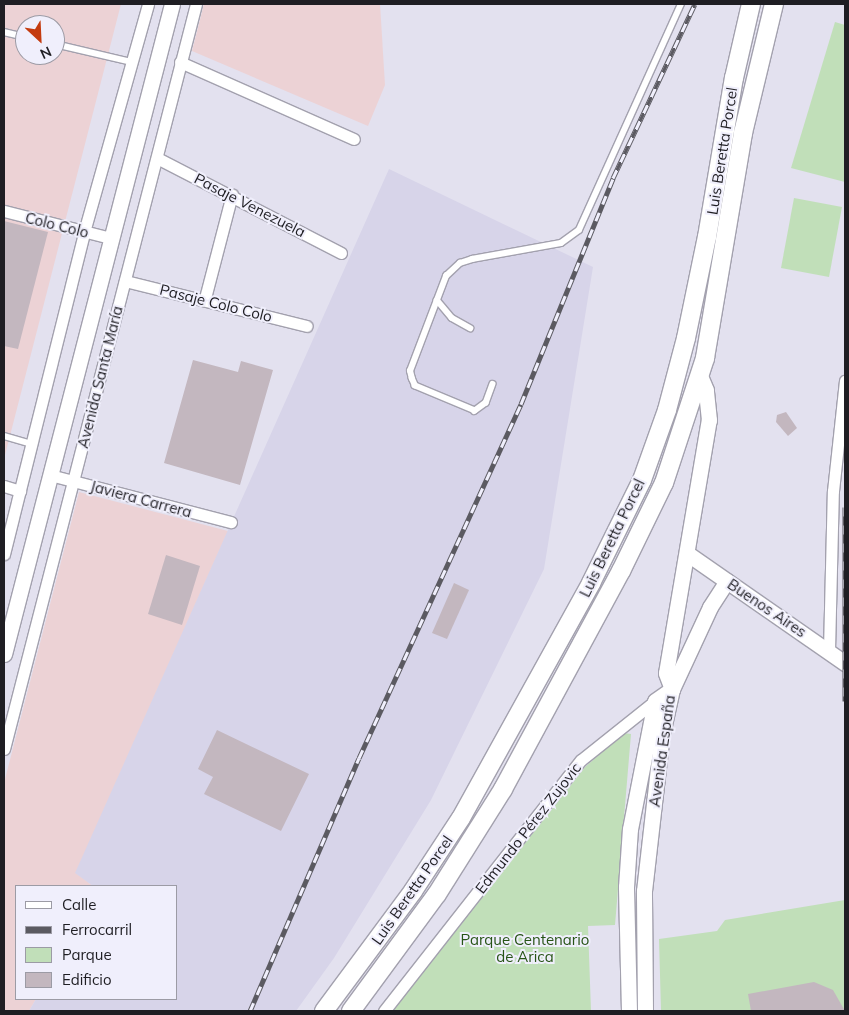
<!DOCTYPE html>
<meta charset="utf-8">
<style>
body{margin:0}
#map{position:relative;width:849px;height:1015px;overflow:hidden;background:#e3e1ef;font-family:Mulish,sans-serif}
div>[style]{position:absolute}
.industrial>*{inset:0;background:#ecd2d5}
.built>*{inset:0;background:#d7d4e9}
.green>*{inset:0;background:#c1dfb9}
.building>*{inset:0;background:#c3b7bf}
.roads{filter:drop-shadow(1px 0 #a3a1ae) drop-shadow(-1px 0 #a3a1ae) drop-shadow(0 1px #a3a1ae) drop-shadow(0 -1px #a3a1ae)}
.lane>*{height:5.5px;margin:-2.75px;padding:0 2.75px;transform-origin:2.75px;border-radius:2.75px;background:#fff}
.street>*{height:11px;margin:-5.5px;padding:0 5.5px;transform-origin:5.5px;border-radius:5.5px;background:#fff}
.secondary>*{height:15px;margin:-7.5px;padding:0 7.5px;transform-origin:7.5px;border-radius:7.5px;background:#fff}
.primary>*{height:18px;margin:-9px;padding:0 9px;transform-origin:9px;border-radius:9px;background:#fff}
.rail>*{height:5px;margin-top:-2.5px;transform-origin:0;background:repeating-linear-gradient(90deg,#f0effc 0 9px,#5b5a61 0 18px);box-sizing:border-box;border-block:1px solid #5b5a61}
span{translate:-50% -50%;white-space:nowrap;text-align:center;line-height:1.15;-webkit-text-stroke:4px #f0effc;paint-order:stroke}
.street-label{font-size:15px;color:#1f1e23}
.park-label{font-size:15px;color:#275416}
.frame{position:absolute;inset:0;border:5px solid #1f1e23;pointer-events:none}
.legend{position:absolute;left:15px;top:885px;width:162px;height:115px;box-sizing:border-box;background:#f0effc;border:1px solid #9c9ba5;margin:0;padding:6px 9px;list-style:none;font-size:15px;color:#1f1e23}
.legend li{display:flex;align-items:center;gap:10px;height:25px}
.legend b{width:25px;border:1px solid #9c9ba5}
.north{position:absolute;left:15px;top:15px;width:50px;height:50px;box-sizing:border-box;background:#f0effc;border:1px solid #9c9ba5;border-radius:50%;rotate:155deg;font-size:14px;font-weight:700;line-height:20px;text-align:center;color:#1f1e23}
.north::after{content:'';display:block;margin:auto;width:18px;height:22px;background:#c43b0f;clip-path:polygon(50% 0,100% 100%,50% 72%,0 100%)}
</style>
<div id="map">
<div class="industrial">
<div style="clip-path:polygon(evenodd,4px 4px,121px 4px,4px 459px,4px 4px,25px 25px,55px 25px,55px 55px,25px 55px,25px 25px)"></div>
<div style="clip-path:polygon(204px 4px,380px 4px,385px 85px,368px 126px,192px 51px)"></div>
<div style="clip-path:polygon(79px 492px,228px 531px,76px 873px,93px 886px,16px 886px,16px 999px,36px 999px,29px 1011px,4px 1011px,4px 783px)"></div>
</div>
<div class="built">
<div style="clip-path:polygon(389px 169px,593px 267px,544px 569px,431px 800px,334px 958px,296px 1011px,29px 1011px,36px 999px,176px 999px,176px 886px,93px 886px,75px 873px)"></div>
</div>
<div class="green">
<div style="clip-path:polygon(835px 22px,845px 25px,845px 182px,791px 168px)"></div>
<div style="clip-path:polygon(794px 198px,842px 207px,829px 277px,781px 268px)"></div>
<div style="clip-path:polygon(624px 733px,631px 734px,615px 925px,588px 926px,591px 1011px,393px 1011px,585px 767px)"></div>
<div style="clip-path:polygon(845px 900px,845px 1011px,661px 1011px,659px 939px,717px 931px,725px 920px)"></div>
</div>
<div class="building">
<div style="clip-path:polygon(4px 221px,48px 232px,18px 349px,4px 346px)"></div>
<div style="clip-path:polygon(193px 360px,238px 372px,241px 361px,273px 370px,240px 485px,164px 463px)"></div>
<div style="clip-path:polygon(786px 412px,797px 428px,788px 436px,776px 422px,777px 415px)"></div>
<div style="clip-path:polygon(166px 555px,200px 566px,182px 625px,148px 614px)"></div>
<div style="clip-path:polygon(454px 583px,469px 590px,447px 639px,432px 633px)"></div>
<div style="clip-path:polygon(217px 730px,309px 774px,281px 831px,204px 794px,213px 777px,198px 769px)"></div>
<div style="clip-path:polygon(814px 982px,833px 990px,845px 1011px,751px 1011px,748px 994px)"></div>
</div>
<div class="roads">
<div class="lane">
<div style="left:4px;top:32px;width:22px;rotate:13deg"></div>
<div style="left:55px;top:44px;width:79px;rotate:13.2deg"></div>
<div style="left:437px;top:300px;width:23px;rotate:50deg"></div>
<div style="left:452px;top:318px;width:21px;rotate:29deg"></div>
<div style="left:493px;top:384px;width:20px;rotate:110deg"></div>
<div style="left:486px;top:403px;width:14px;rotate:144deg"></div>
<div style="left:475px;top:411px;width:65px;rotate:-157.4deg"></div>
<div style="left:415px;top:386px;width:8px;rotate:-113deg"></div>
<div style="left:412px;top:379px;width:8px;rotate:-104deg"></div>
<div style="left:410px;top:371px;width:102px;rotate:-69.2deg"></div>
<div style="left:446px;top:276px;width:19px;rotate:-43deg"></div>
<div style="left:460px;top:263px;width:13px;rotate:-18deg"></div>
<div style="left:472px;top:259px;width:90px;rotate:-10.2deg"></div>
<div style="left:561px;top:243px;width:22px;rotate:-36deg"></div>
<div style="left:579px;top:230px;width:248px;rotate:-65.7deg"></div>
<div style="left:4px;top:436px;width:29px;rotate:16deg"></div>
</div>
<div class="street">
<div style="left:180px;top:62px;width:190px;rotate:23.9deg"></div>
<div style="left:157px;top:158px;width:207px;rotate:27.3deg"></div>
<div style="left:4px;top:211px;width:110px;rotate:14.2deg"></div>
<div style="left:125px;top:281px;width:187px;rotate:13.9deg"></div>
<div style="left:205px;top:298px;width:107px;rotate:-75.4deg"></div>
<div style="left:50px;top:475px;width:187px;rotate:14.6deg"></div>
<div style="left:4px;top:486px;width:17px;rotate:17deg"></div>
<div style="left:4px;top:554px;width:332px;rotate:-76deg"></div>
<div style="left:84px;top:232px;width:237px;rotate:-74.3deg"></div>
<div style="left:829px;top:650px;width:159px;rotate:-88.6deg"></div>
<div style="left:833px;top:491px;width:111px;rotate:-83.8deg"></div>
<div style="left:4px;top:749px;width:769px;rotate:-75.55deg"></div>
<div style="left:384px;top:1011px;width:319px;rotate:-51.9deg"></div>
<div style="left:581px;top:760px;width:95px;rotate:-38.6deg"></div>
</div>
<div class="secondary">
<div style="left:688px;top:554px;width:191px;rotate:34.8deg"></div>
<div style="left:4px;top:654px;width:671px;rotate:-75.51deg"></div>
<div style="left:629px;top:1011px;width:124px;rotate:-91.4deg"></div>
<div style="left:626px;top:887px;width:58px;rotate:-86.1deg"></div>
<div style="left:630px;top:829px;width:130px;rotate:-78.9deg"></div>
<div style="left:655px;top:701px;width:21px;rotate:-35deg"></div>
<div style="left:672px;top:689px;width:90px;rotate:-65.1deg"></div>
<div style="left:710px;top:607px;width:31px;rotate:-57deg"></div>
<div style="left:645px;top:1011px;width:120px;rotate:-90.5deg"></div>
<div style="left:644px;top:891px;width:158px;rotate:-83.5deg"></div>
<div style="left:662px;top:734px;width:46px;rotate:-77.5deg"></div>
<div style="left:672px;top:689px;width:17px;rotate:-111deg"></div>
<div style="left:666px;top:673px;width:257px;rotate:-80.4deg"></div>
<div style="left:709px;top:420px;width:30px;rotate:-96deg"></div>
<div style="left:706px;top:390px;width:15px;rotate:-113deg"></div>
</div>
<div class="primary">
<div style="left:324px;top:1011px;width:149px;rotate:-53.4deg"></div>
<div style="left:413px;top:891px;width:87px;rotate:-56.7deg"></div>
<div style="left:461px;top:818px;width:269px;rotate:-61deg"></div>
<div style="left:591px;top:583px;width:115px;rotate:-63.7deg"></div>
<div style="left:642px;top:480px;width:74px;rotate:-70.3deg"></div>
<div style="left:667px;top:410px;width:74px;rotate:-75.2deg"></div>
<div style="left:686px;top:338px;width:103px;rotate:-78.3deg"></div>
<div style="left:707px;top:237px;width:161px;rotate:-80.4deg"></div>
<div style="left:734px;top:78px;width:76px;rotate:-77.1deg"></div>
<div style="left:351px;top:1011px;width:145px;rotate:-53.7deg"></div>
<div style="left:437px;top:894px;width:124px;rotate:-57.8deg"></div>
<div style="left:503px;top:789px;width:248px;rotate:-61.6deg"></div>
<div style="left:621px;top:571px;width:98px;rotate:-64deg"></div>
<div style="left:664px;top:483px;width:132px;rotate:-71.8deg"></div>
<div style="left:705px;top:358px;width:228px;rotate:-80.4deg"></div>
<div style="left:743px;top:133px;width:133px;rotate:-76.5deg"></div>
</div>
</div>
<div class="rail">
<div style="left:845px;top:507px;width:194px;rotate:90deg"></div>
<div style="left:250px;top:1011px;width:275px;rotate:-66.7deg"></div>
<div style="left:359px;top:758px;width:389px;rotate:-65.4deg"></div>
<div style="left:521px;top:404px;width:244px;rotate:-67.8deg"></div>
<div style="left:613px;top:178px;width:192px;rotate:-64.8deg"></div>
</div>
<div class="street-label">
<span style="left:722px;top:151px;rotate:-81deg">Luis Beretta Porcel</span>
<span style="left:250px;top:205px;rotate:27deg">Pasaje Venezuela</span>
<span style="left:57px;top:225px;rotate:14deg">Colo Colo</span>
<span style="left:216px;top:303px;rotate:14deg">Pasaje Colo Colo</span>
<span style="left:100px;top:377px;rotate:-76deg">Avenida Santa María</span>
<span style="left:141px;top:499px;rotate:15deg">Javiera Carrera</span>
<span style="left:612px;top:538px;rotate:-64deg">Luis Beretta Porcel</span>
<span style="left:767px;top:608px;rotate:34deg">Buenos Aires</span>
<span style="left:662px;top:751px;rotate:-82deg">Avenida España</span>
<span style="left:528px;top:828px;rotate:-52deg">Edmundo Pérez Zujovic</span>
<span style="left:412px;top:890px;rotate:-55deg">Luis Beretta Porcel</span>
</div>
<div class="park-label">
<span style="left:525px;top:948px">Parque Centenario<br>de Arica</span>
</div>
<div class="frame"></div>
<ul class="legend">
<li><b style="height:6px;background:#fff"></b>Calle</li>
<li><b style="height:6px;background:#5b5a61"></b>Ferrocarril</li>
<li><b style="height:14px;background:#c1dfb9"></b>Parque</li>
<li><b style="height:14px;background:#c3b7bf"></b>Edificio</li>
</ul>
<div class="north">N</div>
</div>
